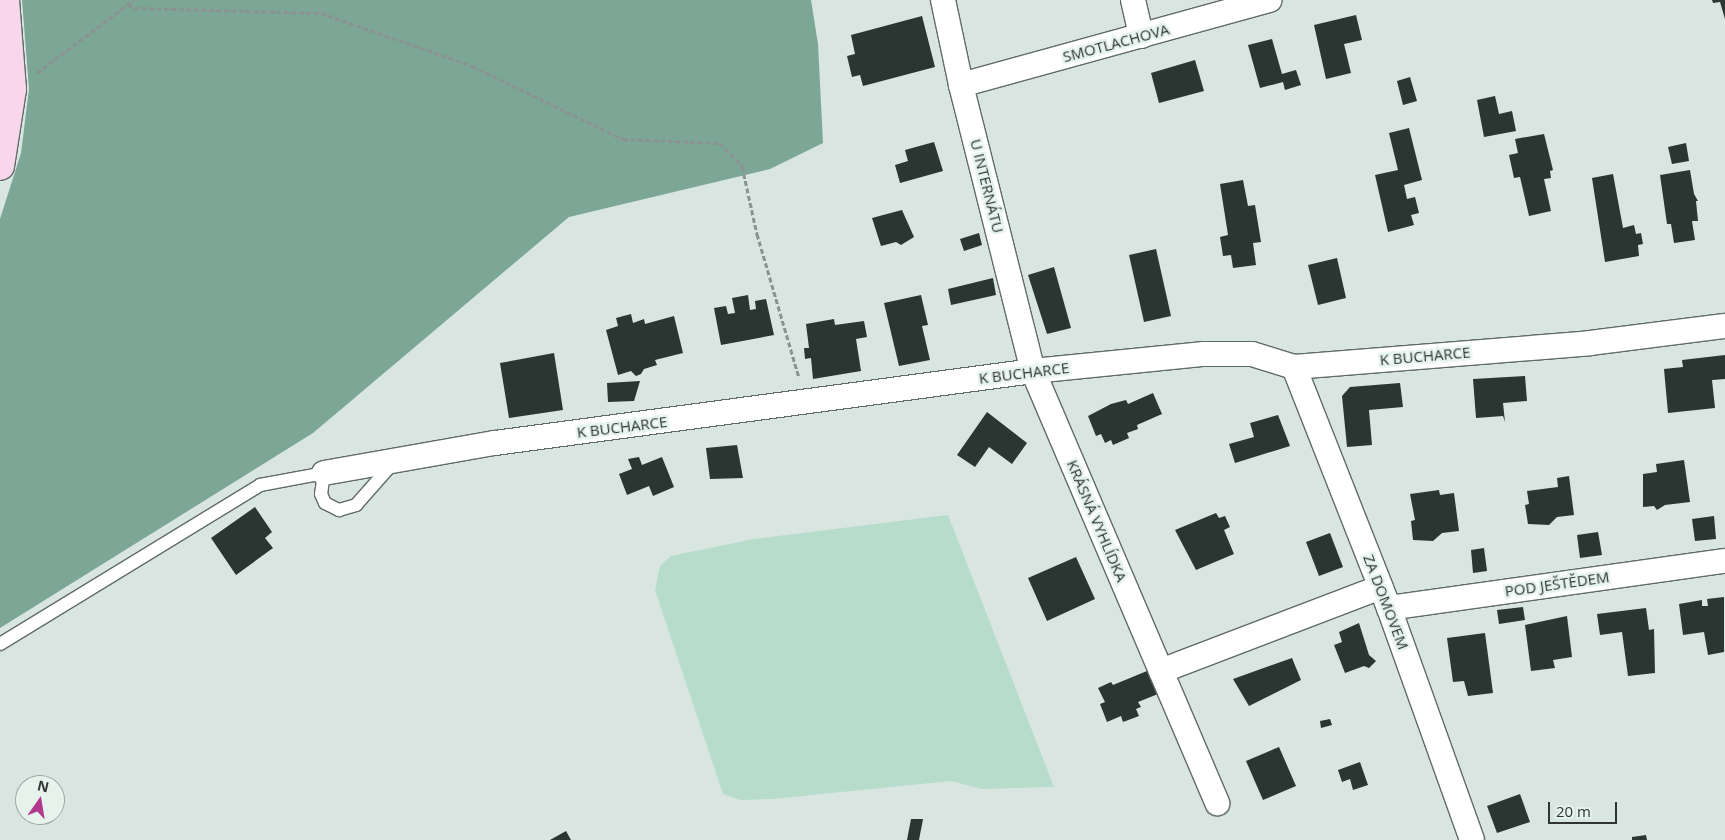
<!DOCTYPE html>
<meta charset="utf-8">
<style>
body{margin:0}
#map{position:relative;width:1725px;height:840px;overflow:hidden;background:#d8e5e0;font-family:"Open Sans",sans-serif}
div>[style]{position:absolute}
.green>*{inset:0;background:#b7dccc}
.forest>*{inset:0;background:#7ca796}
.building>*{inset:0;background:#2b3531}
.path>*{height:3px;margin-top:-1.5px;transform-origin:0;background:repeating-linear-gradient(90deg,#8a9390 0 5px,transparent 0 7.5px)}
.roads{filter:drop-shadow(1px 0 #606b66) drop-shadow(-1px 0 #606b66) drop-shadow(0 1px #606b66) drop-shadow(0 -1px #606b66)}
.lane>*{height:12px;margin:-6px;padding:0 6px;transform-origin:6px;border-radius:6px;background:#fff}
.street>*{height:24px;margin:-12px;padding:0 12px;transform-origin:12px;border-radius:12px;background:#fff}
.secondary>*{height:28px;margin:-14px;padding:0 14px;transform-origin:14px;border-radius:14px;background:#f8d6ec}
span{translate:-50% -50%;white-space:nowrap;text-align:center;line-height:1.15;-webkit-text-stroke:5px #e6f3ed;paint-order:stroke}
.street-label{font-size:15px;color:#2f3432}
.north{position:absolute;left:15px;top:775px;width:50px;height:50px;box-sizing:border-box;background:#e6f3ed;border:1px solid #9da7a2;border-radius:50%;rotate:13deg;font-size:14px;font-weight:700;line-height:20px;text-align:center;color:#2f3432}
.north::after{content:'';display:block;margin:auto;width:18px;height:22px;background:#b0388d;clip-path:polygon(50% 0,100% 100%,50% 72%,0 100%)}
.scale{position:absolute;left:1548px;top:802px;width:69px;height:22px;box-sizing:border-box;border:2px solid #2f3432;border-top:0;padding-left:6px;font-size:15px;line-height:18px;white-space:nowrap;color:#2f3432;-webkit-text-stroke:4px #e6f3ed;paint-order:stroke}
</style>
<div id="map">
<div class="green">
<div style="clip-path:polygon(948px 515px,1054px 787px,982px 789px,951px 781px,772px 799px,741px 800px,723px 794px,655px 590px,660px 566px,671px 556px,754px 539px)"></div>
</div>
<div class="forest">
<div style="clip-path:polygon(22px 0,811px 0,818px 44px,823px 143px,770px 169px,569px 217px,313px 433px,0 628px,0 219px,21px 153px,29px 89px)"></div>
</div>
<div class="building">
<div style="clip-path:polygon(1712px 0,1725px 0,1725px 19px,1720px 2px,1713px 3px)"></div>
<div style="clip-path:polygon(1356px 15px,1362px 40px,1344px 44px,1351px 73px,1326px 79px,1314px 25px)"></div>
<div style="clip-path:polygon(922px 16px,935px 67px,863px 86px,860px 75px,852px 77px,847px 56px,855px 54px,851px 35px)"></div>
<div style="clip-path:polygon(1272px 39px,1282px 74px,1296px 70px,1301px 85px,1285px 90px,1283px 82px,1260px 88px,1248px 45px)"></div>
<div style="clip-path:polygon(1195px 60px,1204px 91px,1159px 103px,1151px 73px)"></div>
<div style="clip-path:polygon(1410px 77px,1417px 101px,1403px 105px,1397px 81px)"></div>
<div style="clip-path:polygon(1495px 96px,1499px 114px,1512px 111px,1516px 131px,1484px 137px,1477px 100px)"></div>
<div style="clip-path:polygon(1409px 128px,1422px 180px,1404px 185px,1407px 199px,1415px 197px,1419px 213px,1411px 215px,1414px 225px,1388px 232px,1375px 175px,1398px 170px,1389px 133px)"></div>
<div style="clip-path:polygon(1544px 134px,1553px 170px,1550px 171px,1551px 178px,1544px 179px,1551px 211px,1529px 216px,1520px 177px,1514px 178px,1509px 155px,1518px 153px,1515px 139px)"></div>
<div style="clip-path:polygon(934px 142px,943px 171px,900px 183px,895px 165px,908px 161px,905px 150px)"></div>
<div style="clip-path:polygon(1686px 143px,1689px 161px,1672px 164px,1668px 147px)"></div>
<div style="clip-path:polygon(1690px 170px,1694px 194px,1698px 201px,1696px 201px,1698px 221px,1692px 221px,1695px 240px,1674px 243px,1671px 224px,1667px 224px,1660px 175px)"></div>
<div style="clip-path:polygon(1613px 174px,1623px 228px,1634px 225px,1636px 234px,1641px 233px,1643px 244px,1638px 245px,1639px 256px,1605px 262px,1592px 178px)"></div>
<div style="clip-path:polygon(1243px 180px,1248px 206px,1255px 205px,1261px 242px,1253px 243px,1256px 265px,1233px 268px,1231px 255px,1223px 256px,1220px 237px,1228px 235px,1220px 184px)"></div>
<div style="clip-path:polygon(902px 210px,914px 237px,901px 245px,896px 242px,881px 246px,872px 218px)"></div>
<div style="clip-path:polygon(979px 233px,982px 245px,964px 251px,960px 239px)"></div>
<div style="clip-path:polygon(1156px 249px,1171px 316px,1144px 322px,1129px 255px)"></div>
<div style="clip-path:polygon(1337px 258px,1346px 298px,1318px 305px,1308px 265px)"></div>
<div style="clip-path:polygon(1054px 267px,1071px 328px,1047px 334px,1028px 275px)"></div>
<div style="clip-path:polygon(993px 278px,996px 295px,951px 305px,948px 289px)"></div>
<div style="clip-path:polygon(748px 295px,750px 310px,756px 309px,755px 301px,766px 299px,774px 335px,721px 345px,714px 308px,726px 306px,728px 314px,735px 313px,732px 298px)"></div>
<div style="clip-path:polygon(921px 295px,928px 325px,922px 326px,930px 360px,899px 366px,884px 303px)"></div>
<div style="clip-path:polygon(631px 314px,633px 323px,644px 319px,645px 324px,674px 316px,683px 353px,655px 360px,657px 365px,644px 369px,641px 374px,636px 376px,631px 371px,618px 375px,606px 330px,618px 326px,616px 318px)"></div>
<div style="clip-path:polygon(834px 319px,835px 325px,864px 321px,867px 337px,856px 339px,861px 371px,813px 379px,811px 358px,805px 359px,804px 348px,809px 348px,806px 324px)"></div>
<div style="clip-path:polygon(554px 353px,563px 410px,509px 418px,500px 363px)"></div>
<div style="clip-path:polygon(1725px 355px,1725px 379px,1712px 380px,1715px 408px,1668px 413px,1664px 369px,1683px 367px,1682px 360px)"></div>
<div style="clip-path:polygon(1525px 376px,1527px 401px,1503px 403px,1505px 422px,1503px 416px,1476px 418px,1473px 379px)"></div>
<div style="clip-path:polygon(640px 381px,634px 401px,608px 402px,607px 383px)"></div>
<div style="clip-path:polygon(1400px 383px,1403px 407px,1369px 410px,1372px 445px,1347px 447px,1342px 396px,1350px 387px)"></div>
<div style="clip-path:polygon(1153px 393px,1162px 414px,1137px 425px,1138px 429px,1127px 433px,1129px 438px,1113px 445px,1111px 440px,1105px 443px,1101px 434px,1096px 436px,1088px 416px,1111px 404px,1126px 400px,1128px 404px)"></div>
<div style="clip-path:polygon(987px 412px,1027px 443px,1012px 464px,989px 447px,975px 467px,957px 455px)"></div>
<div style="clip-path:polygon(1278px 415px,1290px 446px,1235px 463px,1229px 444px,1254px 437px,1250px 423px)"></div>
<div style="clip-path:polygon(737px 445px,743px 478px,710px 479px,706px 448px)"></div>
<div style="clip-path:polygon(639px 457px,642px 465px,662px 457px,674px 487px,653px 496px,649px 486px,627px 495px,619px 474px,632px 469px,628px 459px)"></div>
<div style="clip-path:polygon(1684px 460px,1690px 502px,1665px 505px,1657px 510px,1654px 506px,1643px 507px,1643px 474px,1657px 472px,1656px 464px)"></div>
<div style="clip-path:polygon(1569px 476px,1574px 515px,1557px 517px,1549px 525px,1528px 524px,1525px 505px,1529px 504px,1527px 491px,1558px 487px,1557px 478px)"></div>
<div style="clip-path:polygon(1439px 490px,1440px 495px,1454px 493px,1459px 531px,1442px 533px,1433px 541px,1413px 540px,1411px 521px,1415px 520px,1410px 494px)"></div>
<div style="clip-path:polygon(255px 507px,272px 532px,265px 538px,273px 548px,236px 575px,211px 538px)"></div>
<div style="clip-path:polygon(1216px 513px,1219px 518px,1225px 516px,1230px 527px,1224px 530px,1234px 554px,1196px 570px,1175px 530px)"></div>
<div style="clip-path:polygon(1714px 516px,1716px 539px,1695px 541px,1692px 519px)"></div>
<div style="clip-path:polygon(1598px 532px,1602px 555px,1580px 558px,1577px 535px)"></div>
<div style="clip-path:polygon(1330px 533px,1343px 567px,1319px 576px,1306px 542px)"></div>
<div style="clip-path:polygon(1484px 548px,1487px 571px,1473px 573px,1471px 550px)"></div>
<div style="clip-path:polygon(1076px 557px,1095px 599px,1047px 621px,1028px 578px)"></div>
<div style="clip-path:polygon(1724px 597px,1724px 652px,1708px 655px,1704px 632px,1683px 635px,1679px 604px,1702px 600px,1702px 606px,1708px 606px,1707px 599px)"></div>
<div style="clip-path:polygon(1523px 607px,1525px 620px,1499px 624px,1497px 610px)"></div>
<div style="clip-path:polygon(1646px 608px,1649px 630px,1654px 629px,1655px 673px,1628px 676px,1622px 632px,1600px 635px,1597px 614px)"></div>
<div style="clip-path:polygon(1567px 616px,1572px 657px,1553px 660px,1555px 668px,1531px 671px,1525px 625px)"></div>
<div style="clip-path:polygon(1359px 623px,1369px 655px,1376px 661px,1369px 668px,1364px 666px,1345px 673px,1334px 645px,1342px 642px,1339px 632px)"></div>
<div style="clip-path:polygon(1485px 633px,1493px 693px,1468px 696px,1464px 681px,1453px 682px,1447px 638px)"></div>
<div style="clip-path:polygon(1292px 658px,1301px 680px,1249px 706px,1233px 679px)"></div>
<div style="clip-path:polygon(1147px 671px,1158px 694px,1138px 702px,1141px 707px,1136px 709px,1139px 716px,1123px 722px,1121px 716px,1107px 722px,1100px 704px,1105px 702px,1098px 688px,1111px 682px,1113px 685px)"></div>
<div style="clip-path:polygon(1330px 719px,1332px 725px,1321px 728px,1320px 721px)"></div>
<div style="clip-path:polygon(1279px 747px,1296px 786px,1263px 800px,1246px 761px)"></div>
<div style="clip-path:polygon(1360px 762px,1368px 785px,1353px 790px,1350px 779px,1342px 782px,1338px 770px)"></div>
<div style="clip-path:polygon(1520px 794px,1530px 822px,1497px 833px,1487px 806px)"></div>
<div style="clip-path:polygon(911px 819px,923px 819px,919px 840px,907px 840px)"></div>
<div style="clip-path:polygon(566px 831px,571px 840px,550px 840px)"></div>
<div style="clip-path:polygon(1646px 835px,1647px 840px,1632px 840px,1632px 837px)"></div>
</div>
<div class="path">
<div style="left:128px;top:4px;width:7px;rotate:34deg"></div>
<div style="left:134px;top:8px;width:187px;rotate:1.5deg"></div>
<div style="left:321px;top:13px;width:160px;rotate:19.3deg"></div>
<div style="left:472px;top:66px;width:168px;rotate:25.8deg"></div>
<div style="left:623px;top:139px;width:97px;rotate:2.4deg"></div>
<div style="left:720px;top:143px;width:32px;rotate:46deg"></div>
<div style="left:742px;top:166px;width:70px;rotate:77.6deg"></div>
<div style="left:757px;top:234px;width:150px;rotate:73.7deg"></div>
<div style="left:37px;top:73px;width:121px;rotate:-37deg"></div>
</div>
<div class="roads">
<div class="lane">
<div style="left:0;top:644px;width:305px;rotate:-31.4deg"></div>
<div style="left:260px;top:485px;width:65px;rotate:-10.6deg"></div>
<div style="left:324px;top:473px;width:21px;rotate:98deg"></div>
<div style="left:321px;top:494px;width:10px;rotate:66deg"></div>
<div style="left:325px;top:503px;width:16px;rotate:27deg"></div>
<div style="left:339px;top:510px;width:18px;rotate:-16deg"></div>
<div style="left:356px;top:505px;width:57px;rotate:-48.5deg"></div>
</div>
<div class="street">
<div style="left:943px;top:0;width:87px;rotate:78deg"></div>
<div style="left:961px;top:85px;width:295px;rotate:75.9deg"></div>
<div style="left:1033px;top:371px;width:470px;rotate:66.9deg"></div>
<div style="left:1133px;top:0;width:37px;rotate:77deg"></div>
<div style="left:961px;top:85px;width:320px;rotate:-15.4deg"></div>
<div style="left:1294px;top:367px;width:259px;rotate:68.5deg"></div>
<div style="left:1389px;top:608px;width:246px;rotate:70.3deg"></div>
<div style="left:324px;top:473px;width:174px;rotate:-10deg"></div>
<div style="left:495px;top:443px;width:543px;rotate:-7.62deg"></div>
<div style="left:1033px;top:371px;width:172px;rotate:-5.7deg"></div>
<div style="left:1204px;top:354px;width:48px"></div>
<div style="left:1252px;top:354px;width:44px;rotate:17.2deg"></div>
<div style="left:1294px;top:367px;width:297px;rotate:-4.6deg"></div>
<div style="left:1590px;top:343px;width:136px;rotate:-7.2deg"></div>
<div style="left:1389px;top:608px;width:339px;rotate:-8deg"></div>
<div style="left:1161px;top:671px;width:235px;rotate:-20.9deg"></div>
</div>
<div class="secondary">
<div style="left:0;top:166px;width:78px;rotate:-81.1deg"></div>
<div style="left:12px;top:89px;width:89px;rotate:-94.5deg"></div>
</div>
</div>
<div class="street-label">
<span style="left:1116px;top:43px;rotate:-15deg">SMOTLACHOVA</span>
<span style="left:987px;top:186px;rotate:76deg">U INTERNÁTU</span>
<span style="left:1425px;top:356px;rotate:-5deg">K BUCHARCE</span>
<span style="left:1024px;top:373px;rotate:-7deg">K BUCHARCE</span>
<span style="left:622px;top:427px;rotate:-7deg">K BUCHARCE</span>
<span style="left:1097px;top:521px;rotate:67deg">KRÁSNÁ VYHLÍDKA</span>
<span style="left:1557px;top:584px;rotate:-8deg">POD JEŠTĚDEM</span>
<span style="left:1386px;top:602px;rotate:69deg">ZA DOMOVEM</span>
</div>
<div class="north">N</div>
<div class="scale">20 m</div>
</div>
